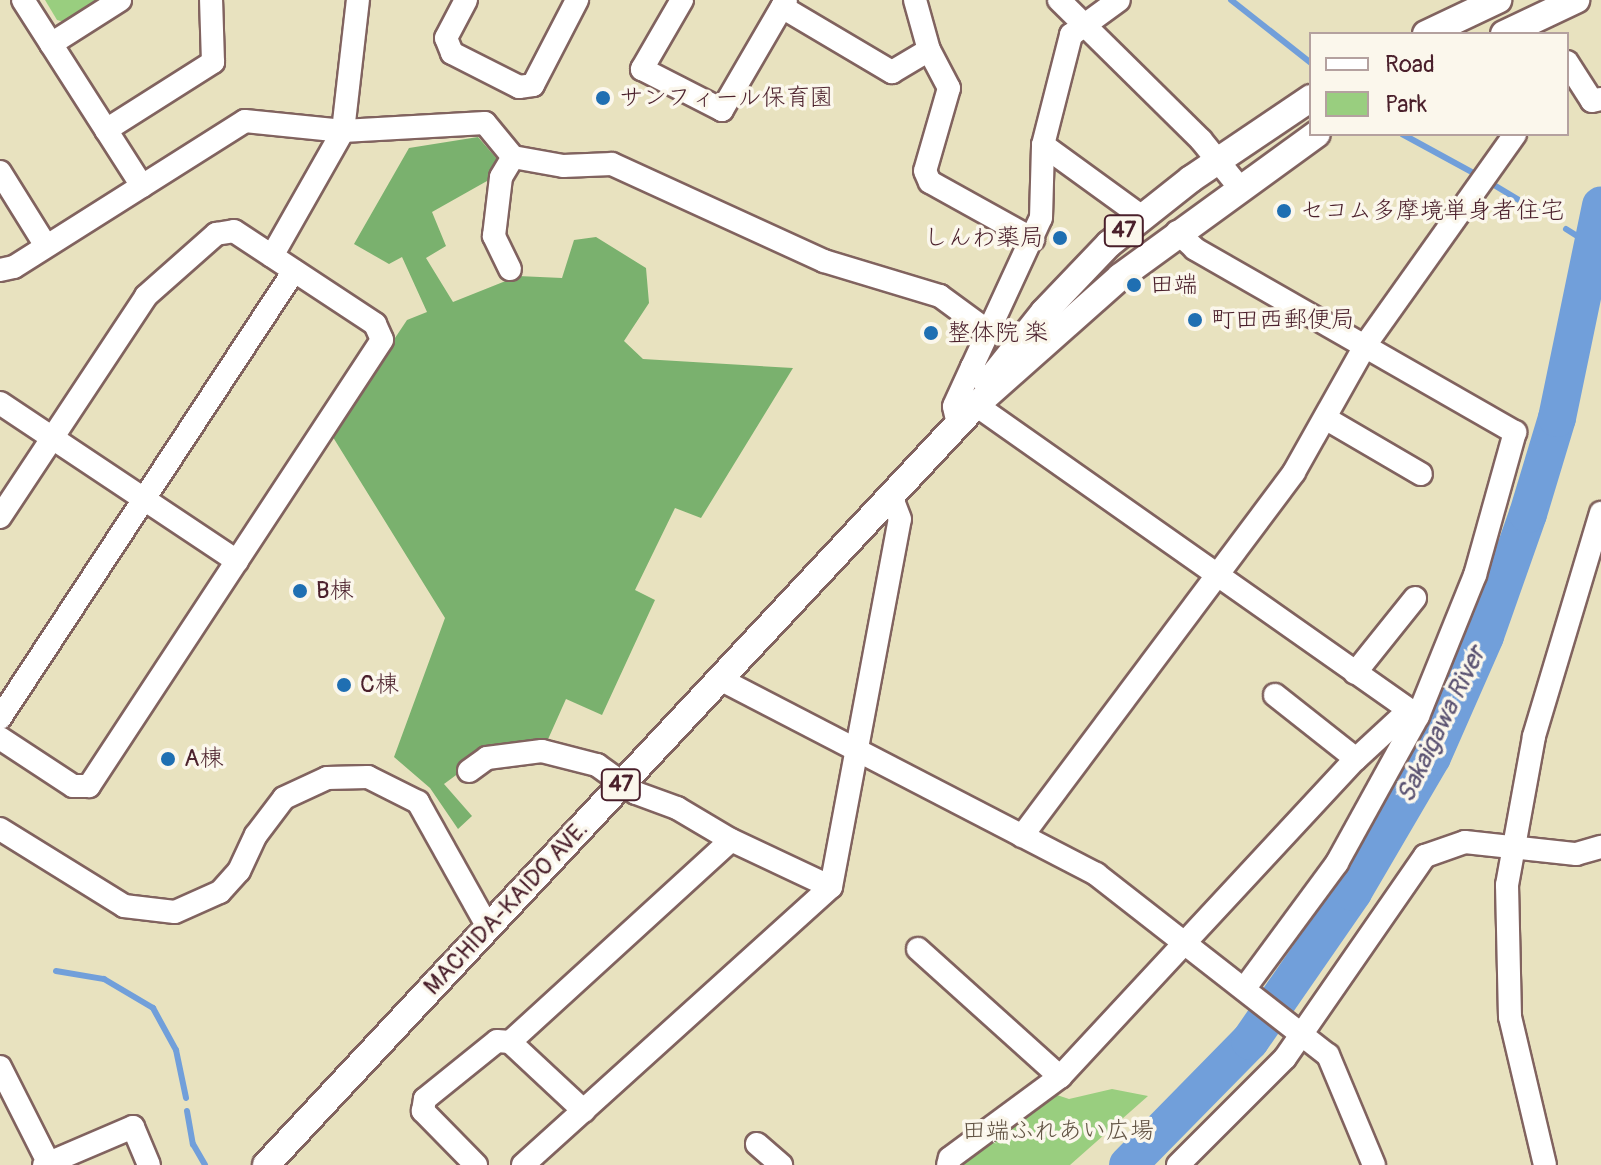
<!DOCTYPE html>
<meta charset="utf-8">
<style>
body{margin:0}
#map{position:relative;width:1601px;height:1165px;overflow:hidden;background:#e8e2bf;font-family:Pangolin,"Klee One",sans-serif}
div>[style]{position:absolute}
.green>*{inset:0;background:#99ce7f}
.forest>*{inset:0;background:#7ab16e}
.stream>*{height:6px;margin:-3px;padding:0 3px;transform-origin:3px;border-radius:3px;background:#719fda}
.river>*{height:38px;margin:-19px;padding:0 19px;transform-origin:19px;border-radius:19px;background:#719fda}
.roads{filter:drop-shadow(2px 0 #81635f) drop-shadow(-2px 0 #81635f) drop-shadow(0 2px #81635f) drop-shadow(0 -2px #81635f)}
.minor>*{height:22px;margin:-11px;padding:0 11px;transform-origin:11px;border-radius:11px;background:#fff}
.major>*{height:26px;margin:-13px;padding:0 13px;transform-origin:13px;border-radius:13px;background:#fff}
.dots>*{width:22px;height:22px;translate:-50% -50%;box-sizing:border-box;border:4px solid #fbf7ec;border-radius:50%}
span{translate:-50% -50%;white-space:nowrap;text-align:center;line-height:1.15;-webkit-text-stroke:7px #fbf7ec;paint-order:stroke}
.shield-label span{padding:2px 6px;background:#fbf7ec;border:2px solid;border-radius:6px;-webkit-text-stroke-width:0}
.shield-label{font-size:22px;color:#4a1f2b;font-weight:700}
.poi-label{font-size:24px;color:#4a1f2b}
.left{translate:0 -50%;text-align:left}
.right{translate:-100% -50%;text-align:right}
.street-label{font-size:24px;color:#4a1f2b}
.park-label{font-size:24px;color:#625444}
.water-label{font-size:26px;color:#5a5271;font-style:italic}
.legend{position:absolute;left:1309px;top:32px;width:260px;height:104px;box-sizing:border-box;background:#fbf7ec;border:2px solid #b4a19f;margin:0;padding:10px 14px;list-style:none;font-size:24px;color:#4a1f2b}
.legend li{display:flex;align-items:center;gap:16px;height:40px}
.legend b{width:40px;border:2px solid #b4a19f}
</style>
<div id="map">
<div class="green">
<div style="clip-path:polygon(45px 0,104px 0,68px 23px,57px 20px)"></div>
<div style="clip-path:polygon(1112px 1089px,1148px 1096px,1070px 1165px,964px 1165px,960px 1160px,1054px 1094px,1069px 1099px)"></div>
</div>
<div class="forest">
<div style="clip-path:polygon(478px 137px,497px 159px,487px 181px,432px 212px,446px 246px,426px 258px,453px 302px,518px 276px,562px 278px,574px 240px,596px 237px,646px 268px,649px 303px,624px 341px,643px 359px,793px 368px,701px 518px,675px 508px,635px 590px,655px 600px,602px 715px,566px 699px,545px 746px,490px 750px,444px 784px,472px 816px,458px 829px,430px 788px,394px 757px,445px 618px,331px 434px,407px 320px,427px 312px,402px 257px,389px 264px,354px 244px,409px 148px)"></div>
</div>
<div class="stream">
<div style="left:1231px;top:0;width:102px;rotate:38.2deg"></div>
<div style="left:1402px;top:134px;width:88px;rotate:28.6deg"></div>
<div style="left:1489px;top:182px;width:62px;rotate:31.1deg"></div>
<div style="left:1566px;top:229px;width:28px;rotate:32deg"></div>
<div style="left:56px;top:971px;width:49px;rotate:9.5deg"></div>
<div style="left:104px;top:979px;width:57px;rotate:30.6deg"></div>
<div style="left:153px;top:1008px;width:48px;rotate:61.3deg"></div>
<div style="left:176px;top:1050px;width:49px;rotate:78.2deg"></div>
<div style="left:187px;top:1111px;width:34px;rotate:80deg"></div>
<div style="left:193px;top:1144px;width:24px;rotate:60deg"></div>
</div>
<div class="river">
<div style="left:1128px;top:1165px;width:174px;rotate:-45.5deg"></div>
<div style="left:1250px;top:1041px;width:181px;rotate:-55.3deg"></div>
<div style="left:1353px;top:892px;width:156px;rotate:-59.7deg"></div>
<div style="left:1432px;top:757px;width:132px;rotate:-66.3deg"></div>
<div style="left:1485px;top:636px;width:129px;rotate:-70.6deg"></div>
<div style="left:1528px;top:514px;width:100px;rotate:-73.2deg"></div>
<div style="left:1557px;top:418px;width:217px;rotate:-78.3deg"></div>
</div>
<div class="roads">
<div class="minor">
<div style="left:23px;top:0;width:221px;rotate:57.4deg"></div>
<div style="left:466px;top:0;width:43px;rotate:117.8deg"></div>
<div style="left:446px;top:38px;width:16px;rotate:68deg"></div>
<div style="left:452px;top:53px;width:75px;rotate:26.9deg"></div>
<div style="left:519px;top:87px;width:14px;rotate:-8deg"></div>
<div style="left:533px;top:85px;width:96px;rotate:-62.6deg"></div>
<div style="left:682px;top:0;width:80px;rotate:120.1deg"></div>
<div style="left:642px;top:69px;width:90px;rotate:27.1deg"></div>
<div style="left:722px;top:110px;width:127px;rotate:-59.8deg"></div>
<div style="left:915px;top:0;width:52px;rotate:74.4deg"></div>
<div style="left:929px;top:50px;width:43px;rotate:62.2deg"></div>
<div style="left:949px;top:88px;width:86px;rotate:106.1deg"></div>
<div style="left:925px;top:171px;width:12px;rotate:66deg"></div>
<div style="left:930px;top:182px;width:118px;rotate:29deg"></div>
<div style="left:1059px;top:0;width:199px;rotate:44.6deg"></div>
<div style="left:1201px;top:140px;width:60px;rotate:51deg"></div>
<div style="left:782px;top:7px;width:128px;rotate:30.6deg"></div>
<div style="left:892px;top:72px;width:43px;rotate:-30.7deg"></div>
<div style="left:51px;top:44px;width:82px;rotate:-32.5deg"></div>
<div style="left:1567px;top:62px;width:46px;rotate:57.3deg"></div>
<div style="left:1592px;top:101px;width:9px;rotate:-13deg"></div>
<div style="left:106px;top:130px;width:127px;rotate:-32.4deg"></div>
<div style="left:213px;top:62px;width:62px;rotate:-91.8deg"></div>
<div style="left:1043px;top:145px;width:122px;rotate:36deg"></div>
<div style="left:0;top:172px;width:87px;rotate:58.1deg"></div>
<div style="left:1177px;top:232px;width:25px;rotate:43deg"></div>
<div style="left:1195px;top:249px;width:369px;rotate:29.8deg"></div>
<div style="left:1515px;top:432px;width:148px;rotate:105.6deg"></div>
<div style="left:1475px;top:575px;width:152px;rotate:112deg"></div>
<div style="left:1418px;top:716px;width:168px;rotate:118.9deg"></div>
<div style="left:1337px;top:863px;width:155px;rotate:126.4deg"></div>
<div style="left:272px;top:256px;width:144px;rotate:-60.4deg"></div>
<div style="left:343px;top:131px;width:132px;rotate:-83.5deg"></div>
<div style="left:510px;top:269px;width:37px;rotate:-116deg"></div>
<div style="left:494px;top:236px;width:59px;rotate:-83.2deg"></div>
<div style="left:501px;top:177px;width:23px;rotate:-59deg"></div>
<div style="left:0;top:270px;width:14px;rotate:-12deg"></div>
<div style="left:14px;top:267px;width:273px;rotate:-32.3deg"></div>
<div style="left:245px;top:121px;width:99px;rotate:5.8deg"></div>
<div style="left:343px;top:131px;width:142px;rotate:-3.2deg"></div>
<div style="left:485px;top:123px;width:44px;rotate:50.5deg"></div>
<div style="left:513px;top:157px;width:51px;rotate:10.2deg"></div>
<div style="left:563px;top:166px;width:49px;rotate:-2.3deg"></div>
<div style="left:612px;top:164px;width:233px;rotate:24.6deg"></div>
<div style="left:824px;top:261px;width:121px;rotate:16.8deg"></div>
<div style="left:940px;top:296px;width:61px;rotate:36.3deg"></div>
<div style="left:986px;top:384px;width:22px;rotate:-129deg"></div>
<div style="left:972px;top:367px;width:164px;rotate:-65.2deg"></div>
<div style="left:1041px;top:218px;width:73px;rotate:-88.4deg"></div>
<div style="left:1043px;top:145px;width:114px;rotate:-75.7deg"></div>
<div style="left:1071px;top:35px;width:59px;rotate:-36.1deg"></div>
<div style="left:0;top:403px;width:285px;rotate:33.7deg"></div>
<div style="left:976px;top:405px;width:540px;rotate:35.13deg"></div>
<div style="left:1325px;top:418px;width:111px;rotate:30.3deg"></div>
<div style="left:958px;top:424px;width:18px;rotate:-103deg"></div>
<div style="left:954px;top:406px;width:43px;rotate:-65.2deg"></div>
<div style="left:0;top:517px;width:265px;rotate:-56.5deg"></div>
<div style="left:146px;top:296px;width:94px;rotate:-41.5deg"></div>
<div style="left:216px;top:234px;width:18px;rotate:-9deg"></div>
<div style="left:234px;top:231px;width:169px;rotate:33.4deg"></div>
<div style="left:375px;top:324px;width:17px;rotate:66deg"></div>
<div style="left:382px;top:340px;width:534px;rotate:123.3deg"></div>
<div style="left:89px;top:786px;width:16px;rotate:180deg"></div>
<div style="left:73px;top:786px;width:87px;rotate:-146.7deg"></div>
<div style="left:1355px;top:673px;width:96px;rotate:-51.3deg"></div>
<div style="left:720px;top:679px;width:424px;rotate:27.4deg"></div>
<div style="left:1096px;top:874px;width:294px;rotate:38deg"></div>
<div style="left:1328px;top:1055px;width:119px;rotate:67.3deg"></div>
<div style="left:1275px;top:695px;width:103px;rotate:38.3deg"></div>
<div style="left:0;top:718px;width:535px;rotate:-56.67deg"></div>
<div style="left:469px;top:771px;width:22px;rotate:-36deg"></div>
<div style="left:487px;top:758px;width:55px;rotate:-7.3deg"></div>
<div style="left:542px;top:751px;width:57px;rotate:14.3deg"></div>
<div style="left:597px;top:765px;width:48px;rotate:35.7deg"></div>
<div style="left:636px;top:793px;width:44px;rotate:20.1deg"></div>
<div style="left:677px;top:808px;width:63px;rotate:30.7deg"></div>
<div style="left:731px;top:840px;width:110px;rotate:25.2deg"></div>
<div style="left:0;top:829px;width:146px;rotate:31.8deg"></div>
<div style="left:124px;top:906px;width:51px;rotate:6.7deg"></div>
<div style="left:175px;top:912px;width:49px;rotate:-24deg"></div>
<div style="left:220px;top:892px;width:28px;rotate:-48deg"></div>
<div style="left:239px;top:871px;width:40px;rotate:-65deg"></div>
<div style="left:256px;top:835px;width:46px;rotate:-52.9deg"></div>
<div style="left:284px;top:798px;width:47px;rotate:-24.9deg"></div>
<div style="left:327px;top:778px;width:41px;rotate:-1.4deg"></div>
<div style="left:368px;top:777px;width:56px;rotate:26.6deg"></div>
<div style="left:418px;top:802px;width:143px;rotate:60.8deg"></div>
<div style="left:1022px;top:836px;width:454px;rotate:-53.2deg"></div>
<div style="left:1294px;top:472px;width:147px;rotate:-60.6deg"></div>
<div style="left:1366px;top:344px;width:257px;rotate:-54.6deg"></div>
<div style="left:918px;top:949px;width:191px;rotate:42deg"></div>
<div style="left:510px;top:1042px;width:101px;rotate:43deg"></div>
<div style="left:0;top:1067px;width:104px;rotate:63.2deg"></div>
<div style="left:757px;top:1144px;width:32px;rotate:41deg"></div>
<div style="left:44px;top:1165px;width:97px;rotate:-23.1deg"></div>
<div style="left:133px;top:1127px;width:41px;rotate:67.2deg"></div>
<div style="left:476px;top:1165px;width:76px;rotate:-134.5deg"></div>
<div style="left:423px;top:1111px;width:12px;rotate:-81deg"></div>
<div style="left:425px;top:1099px;width:92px;rotate:-38.9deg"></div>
<div style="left:497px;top:1041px;width:13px;rotate:4deg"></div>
<div style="left:510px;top:1042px;width:299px;rotate:-42.4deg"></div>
<div style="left:523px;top:1165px;width:415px;rotate:-42.1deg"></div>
<div style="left:831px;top:887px;width:374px;rotate:-79.4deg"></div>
<div style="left:900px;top:519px;width:25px;rotate:-111deg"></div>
<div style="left:948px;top:1165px;width:7px;rotate:-74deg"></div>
<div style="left:950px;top:1158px;width:137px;rotate:-36.4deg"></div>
<div style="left:1060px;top:1077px;width:434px;rotate:-47.1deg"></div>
<div style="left:1356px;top:759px;width:71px;rotate:-42.7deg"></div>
<div style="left:1178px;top:1165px;width:151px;rotate:-45deg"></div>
<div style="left:1285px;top:1058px;width:246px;rotate:-55.3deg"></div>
<div style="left:1425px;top:856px;width:42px;rotate:-19.3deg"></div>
<div style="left:1465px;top:842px;width:112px;rotate:6.2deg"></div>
<div style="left:1576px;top:854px;width:26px;rotate:-16deg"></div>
<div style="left:1545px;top:1165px;width:152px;rotate:-103.3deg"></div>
<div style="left:1510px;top:1017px;width:132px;rotate:-91.3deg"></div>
<div style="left:1507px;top:885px;width:151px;rotate:-79.7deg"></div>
<div style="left:1534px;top:736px;width:233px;rotate:-73.3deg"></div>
</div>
<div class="major">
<div style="left:1426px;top:34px;width:80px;rotate:-25.3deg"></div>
<div style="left:1504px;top:34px;width:80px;rotate:-25.3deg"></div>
<div style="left:989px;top:381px;width:88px;rotate:-51.4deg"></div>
<div style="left:1044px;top:312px;width:94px;rotate:-46.3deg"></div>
<div style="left:1109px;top:244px;width:105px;rotate:-38.4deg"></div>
<div style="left:1191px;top:179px;width:145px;rotate:-34deg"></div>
<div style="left:266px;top:1165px;width:1040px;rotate:-46.95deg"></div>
<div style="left:976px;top:405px;width:193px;rotate:-41.6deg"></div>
<div style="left:1120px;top:277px;width:243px;rotate:-36deg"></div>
</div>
</div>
<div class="dots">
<div style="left:603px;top:98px;background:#1f6fb2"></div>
<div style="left:1284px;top:211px;background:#1f6fb2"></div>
<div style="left:1060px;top:238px;background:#1f6fb2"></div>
<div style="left:1134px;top:285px;background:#1f6fb2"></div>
<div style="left:1195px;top:320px;background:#1f6fb2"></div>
<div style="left:931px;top:333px;background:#1f6fb2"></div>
<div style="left:300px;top:591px;background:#1f6fb2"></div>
<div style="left:344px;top:685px;background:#1f6fb2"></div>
<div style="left:168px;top:759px;background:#1f6fb2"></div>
</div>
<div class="shield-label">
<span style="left:1124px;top:231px">47</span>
<span style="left:621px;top:785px">47</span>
</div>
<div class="poi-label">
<span class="left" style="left:619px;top:98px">サンフィール保育園</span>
<span class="left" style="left:1300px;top:211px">セコム多摩境単身者住宅</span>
<span class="right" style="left:1044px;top:238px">しんわ薬局</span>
<span class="left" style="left:1150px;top:285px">田端</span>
<span class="left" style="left:1211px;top:320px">町田西郵便局</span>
<span class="left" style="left:947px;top:333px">整体院 楽</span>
<span class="left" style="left:316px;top:591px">B棟</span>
<span class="left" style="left:360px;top:685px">C棟</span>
<span class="left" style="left:184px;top:759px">A棟</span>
</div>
<div class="street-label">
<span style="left:506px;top:908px;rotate:-47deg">MACHIDA-KAIDO AVE.</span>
</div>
<div class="park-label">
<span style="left:1058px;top:1131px">田端ふれあい広場</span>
</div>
<div class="water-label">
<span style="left:1442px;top:725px;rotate:-64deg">Sakaigawa River</span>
</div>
<ul class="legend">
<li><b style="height:10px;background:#fff"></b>Road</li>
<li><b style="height:22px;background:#99ce7f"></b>Park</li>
</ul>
</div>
